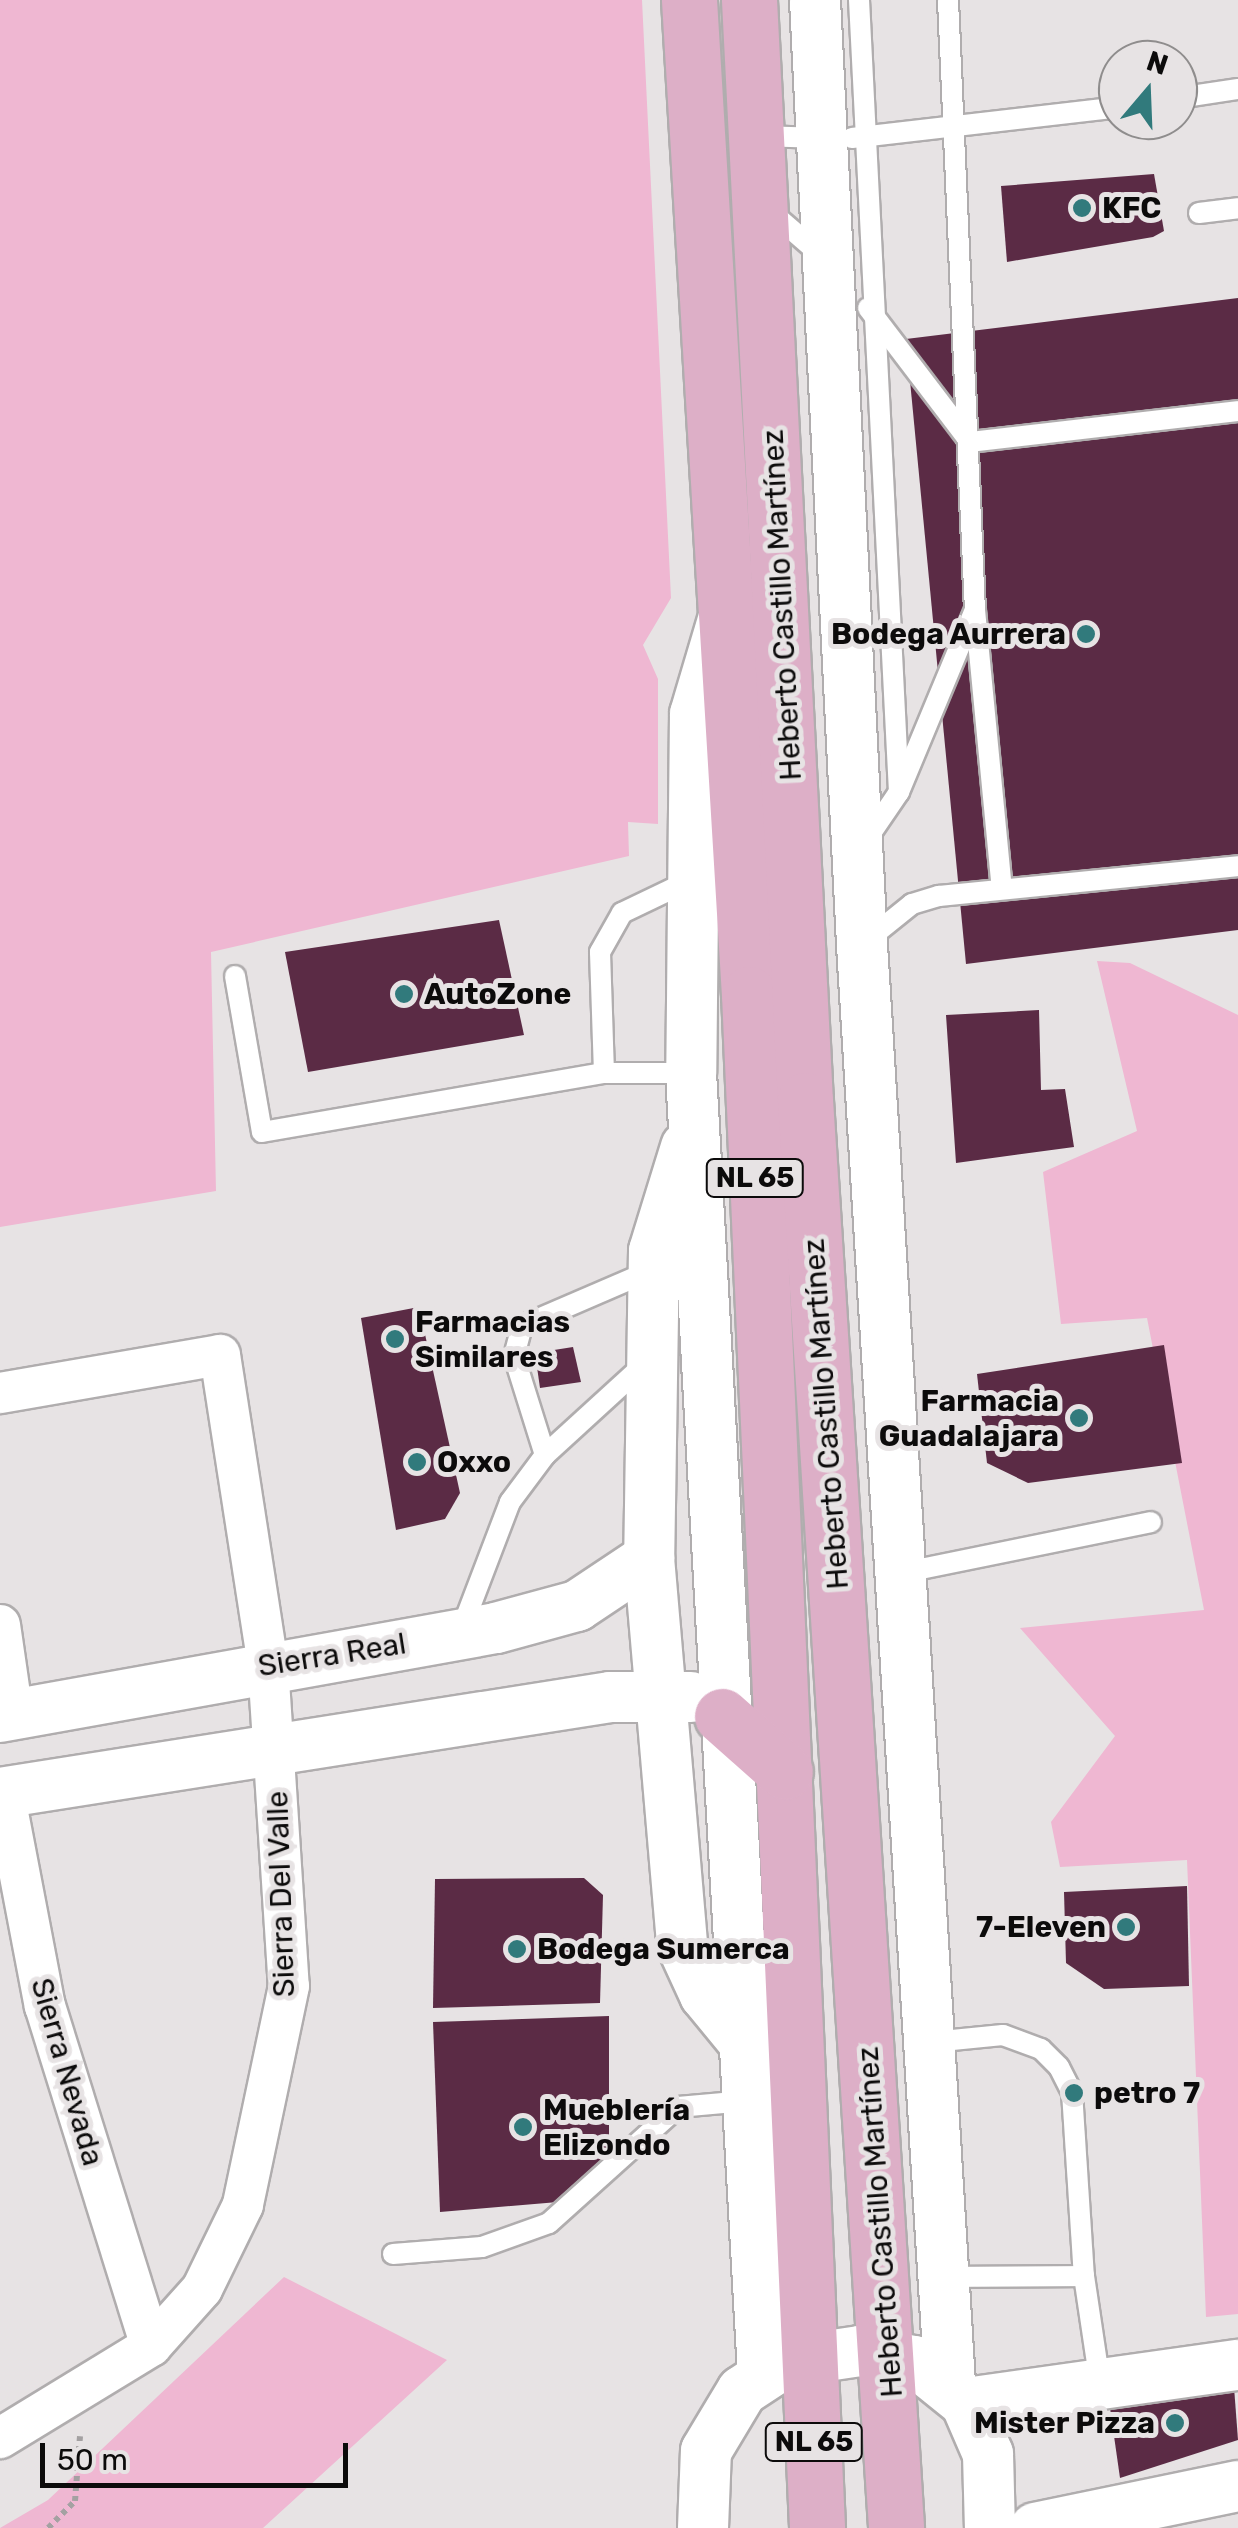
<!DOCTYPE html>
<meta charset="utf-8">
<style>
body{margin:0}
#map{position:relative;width:1238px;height:2528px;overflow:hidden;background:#e7e3e4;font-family:Rubik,sans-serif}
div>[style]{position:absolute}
.green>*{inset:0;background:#efb7d2}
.building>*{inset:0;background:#5b2b45}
.path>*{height:6px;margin-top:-3px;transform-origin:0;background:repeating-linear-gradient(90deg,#a4a1a2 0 5px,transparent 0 10px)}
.roads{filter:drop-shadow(2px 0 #b0adae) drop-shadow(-2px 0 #b0adae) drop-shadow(0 2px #b0adae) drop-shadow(0 -2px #b0adae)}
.service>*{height:20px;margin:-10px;padding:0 10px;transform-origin:10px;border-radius:10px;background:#fff}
.minor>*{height:40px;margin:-20px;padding:0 20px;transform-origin:20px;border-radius:20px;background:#fff}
.tertiary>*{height:50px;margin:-25px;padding:0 25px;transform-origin:25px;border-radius:25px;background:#fff}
.primary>*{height:55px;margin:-27.5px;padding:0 27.5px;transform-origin:27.5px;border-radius:27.5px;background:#ddafc7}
.dots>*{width:28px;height:28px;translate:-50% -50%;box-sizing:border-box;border:5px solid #e7e3e4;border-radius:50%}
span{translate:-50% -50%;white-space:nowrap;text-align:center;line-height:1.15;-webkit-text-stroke:10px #e7e3e4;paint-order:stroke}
.shield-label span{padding:2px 8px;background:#e7e3e4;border:2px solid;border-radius:8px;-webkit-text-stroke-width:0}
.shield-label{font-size:28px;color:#0c0b0b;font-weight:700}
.poi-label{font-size:30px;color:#0c0b0b;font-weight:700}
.left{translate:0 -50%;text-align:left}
.right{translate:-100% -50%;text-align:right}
.street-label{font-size:30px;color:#0c0b0b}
.north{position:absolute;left:1098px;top:40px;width:100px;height:100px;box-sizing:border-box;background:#e7e3e4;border:2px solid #8f8d8d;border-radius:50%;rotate:19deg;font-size:28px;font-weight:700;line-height:40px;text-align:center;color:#0c0b0b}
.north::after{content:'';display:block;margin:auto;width:35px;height:45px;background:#317a7c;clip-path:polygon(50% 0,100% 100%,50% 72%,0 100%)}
.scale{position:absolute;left:40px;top:2443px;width:308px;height:45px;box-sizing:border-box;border:5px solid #0c0b0b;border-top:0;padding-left:12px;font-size:30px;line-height:35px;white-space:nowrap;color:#0c0b0b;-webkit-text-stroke:8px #e7e3e4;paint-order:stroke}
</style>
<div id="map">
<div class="green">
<div style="clip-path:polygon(0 0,642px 0,671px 598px,643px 645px,658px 679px,658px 824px,628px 822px,629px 856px,211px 952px,216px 1191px,0 1227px)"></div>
<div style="clip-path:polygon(1097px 961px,1130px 963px,1238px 1015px,1238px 2314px,1206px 2317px,1187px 1860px,1060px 1867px,1051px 1822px,1115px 1736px,1020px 1628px,1204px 1610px,1147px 1318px,1061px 1324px,1043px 1172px,1137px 1131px)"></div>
<div style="clip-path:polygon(284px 2277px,447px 2360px,263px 2528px,0 2528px,48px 2500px)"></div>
</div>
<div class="building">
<div style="clip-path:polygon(1154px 174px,1164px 231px,1153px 237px,1007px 262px,1001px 186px)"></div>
<div style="clip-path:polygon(1238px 298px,1238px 930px,966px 964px,906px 339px)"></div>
<div style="clip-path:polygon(499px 920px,524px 1035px,308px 1072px,285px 952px)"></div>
<div style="clip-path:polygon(1039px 1010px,1041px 1090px,1065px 1089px,1074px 1147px,956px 1163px,946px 1015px)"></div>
<div style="clip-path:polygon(419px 1307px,460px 1493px,445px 1519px,396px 1530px,361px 1318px)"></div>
<div style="clip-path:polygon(1164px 1345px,1182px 1463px,1028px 1483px,987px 1463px,977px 1374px)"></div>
<div style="clip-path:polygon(573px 1347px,581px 1382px,540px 1388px,535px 1353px)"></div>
<div style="clip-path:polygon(584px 1878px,603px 1895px,600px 2003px,433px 2008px,435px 1879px)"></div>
<div style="clip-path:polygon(1187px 1886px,1189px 1986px,1104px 1989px,1066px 1963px,1064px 1892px)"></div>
<div style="clip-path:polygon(609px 2016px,609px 2156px,558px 2202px,440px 2212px,433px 2022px)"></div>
<div style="clip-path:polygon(1234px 2387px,1238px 2440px,1120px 2478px,1108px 2394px)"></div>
</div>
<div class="path">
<div style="left:48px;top:2528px;width:38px;rotate:-45deg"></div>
<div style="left:75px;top:2501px;width:65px;rotate:-85.6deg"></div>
</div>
<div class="roads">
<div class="service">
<div style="left:859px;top:0;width:793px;rotate:87.11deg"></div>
<div style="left:948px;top:0;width:611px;rotate:87.47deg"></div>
<div style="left:975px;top:610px;width:279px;rotate:84.5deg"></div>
<div style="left:1178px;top:98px;width:61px;rotate:-8.5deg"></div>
<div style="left:758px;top:136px;width:65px;rotate:1.8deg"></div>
<div style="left:852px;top:138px;width:268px;rotate:-6.6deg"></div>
<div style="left:769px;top:210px;width:72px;rotate:41deg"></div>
<div style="left:1199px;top:213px;width:39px;rotate:-7deg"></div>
<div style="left:868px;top:308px;width:168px;rotate:52.7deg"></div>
<div style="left:970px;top:442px;width:270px;rotate:-6.6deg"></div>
<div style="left:865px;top:842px;width:60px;rotate:-55.8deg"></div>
<div style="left:899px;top:792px;width:195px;rotate:-67.4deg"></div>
<div style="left:866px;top:941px;width:59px;rotate:-38.8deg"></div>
<div style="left:912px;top:904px;width:28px;rotate:-17deg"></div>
<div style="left:939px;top:896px;width:301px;rotate:-5.7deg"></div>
<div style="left:235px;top:976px;width:158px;rotate:80.2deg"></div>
<div style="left:262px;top:1132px;width:347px;rotate:-9.8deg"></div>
<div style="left:690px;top:1073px;width:86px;rotate:180deg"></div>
<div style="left:604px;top:1073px;width:121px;rotate:-91.9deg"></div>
<div style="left:600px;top:952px;width:45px;rotate:-60.6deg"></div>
<div style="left:622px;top:913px;width:76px;rotate:-25.6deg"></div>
<div style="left:545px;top:1455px;width:104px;rotate:-107.4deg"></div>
<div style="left:514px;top:1356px;width:31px;rotate:-75deg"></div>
<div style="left:522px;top:1326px;width:142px;rotate:-23.3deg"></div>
<div style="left:901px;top:1573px;width:255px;rotate:-11.5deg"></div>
<div style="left:460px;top:1633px;width:140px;rotate:-69.1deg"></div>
<div style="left:510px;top:1502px;width:59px;rotate:-53.3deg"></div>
<div style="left:545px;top:1455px;width:138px;rotate:-42.4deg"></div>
<div style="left:932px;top:2042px;width:71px;rotate:-5.6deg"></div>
<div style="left:1003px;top:2035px;width:40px;rotate:20.2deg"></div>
<div style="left:1041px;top:2049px;width:25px;rotate:45deg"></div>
<div style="left:1059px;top:2067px;width:28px;rotate:63deg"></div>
<div style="left:1072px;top:2092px;width:184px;rotate:86.3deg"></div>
<div style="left:1084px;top:2276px;width:137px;rotate:179.6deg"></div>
<div style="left:393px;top:2254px;width:89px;rotate:-4.5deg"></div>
<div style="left:482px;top:2247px;width:71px;rotate:-19.7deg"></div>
<div style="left:549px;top:2223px;width:173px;rotate:-42deg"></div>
<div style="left:678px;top:2107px;width:68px;rotate:-5deg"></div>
<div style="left:1084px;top:2276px;width:108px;rotate:81.5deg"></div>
</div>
<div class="minor">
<div style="left:0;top:1393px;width:223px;rotate:-9.8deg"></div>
<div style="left:220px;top:1355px;width:314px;rotate:81.2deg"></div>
<div style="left:268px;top:1665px;width:322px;rotate:86.3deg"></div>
<div style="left:289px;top:1986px;width:224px;rotate:101.9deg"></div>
<div style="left:243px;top:2205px;width:93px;rotate:116deg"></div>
<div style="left:202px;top:2289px;width:76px;rotate:131.8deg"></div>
<div style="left:151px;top:2346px;width:177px;rotate:148.6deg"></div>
<div style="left:0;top:1625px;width:91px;rotate:81.8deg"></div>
<div style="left:4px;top:1792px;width:218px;rotate:79.2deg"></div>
<div style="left:45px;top:2006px;width:356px;rotate:72.7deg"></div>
</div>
<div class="tertiary">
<div style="left:815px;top:0;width:946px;rotate:87.15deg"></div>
<div style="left:862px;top:945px;width:1441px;rotate:86.5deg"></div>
<div style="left:725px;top:613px;width:105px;rotate:106.5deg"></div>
<div style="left:695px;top:714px;width:359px;rotate:90.6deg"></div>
<div style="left:691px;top:1073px;width:1303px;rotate:86.83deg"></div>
<div style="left:686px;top:1147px;width:109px;rotate:107.1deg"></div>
<div style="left:654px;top:1251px;width:307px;rotate:90.9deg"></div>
<div style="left:649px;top:1558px;width:388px;rotate:85.1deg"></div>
<div style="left:682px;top:1945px;width:55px;rotate:65.3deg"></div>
<div style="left:705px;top:1995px;width:65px;rotate:50.6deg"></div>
<div style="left:0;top:1717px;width:504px;rotate:-10.17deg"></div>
<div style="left:496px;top:1628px;width:84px;rotate:-15.2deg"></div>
<div style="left:577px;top:1606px;width:87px;rotate:-33.7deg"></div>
<div style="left:0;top:1793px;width:618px;rotate:-8.94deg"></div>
<div style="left:610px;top:1697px;width:81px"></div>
<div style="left:966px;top:2403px;width:275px;rotate:-8deg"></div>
<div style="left:703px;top:2528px;width:77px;rotate:-87.8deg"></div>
<div style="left:706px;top:2451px;width:70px;rotate:-59deg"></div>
<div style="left:742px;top:2391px;width:53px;rotate:-33.4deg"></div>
<div style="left:786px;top:2362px;width:75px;rotate:-8.5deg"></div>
<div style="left:860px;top:2351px;width:55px;rotate:10.5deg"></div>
<div style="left:914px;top:2361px;width:67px;rotate:38.9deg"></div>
<div style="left:966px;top:2403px;width:56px;rotate:66.7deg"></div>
<div style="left:988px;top:2454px;width:74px;rotate:88.5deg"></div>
<div style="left:1035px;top:2528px;width:207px;rotate:-11.7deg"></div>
</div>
<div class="primary">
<div style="left:689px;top:0;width:996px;rotate:86.55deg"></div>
<div style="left:749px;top:994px;width:1536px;rotate:87.46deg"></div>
<div style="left:749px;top:0;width:1101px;rotate:87.09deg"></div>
<div style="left:805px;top:1100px;width:1431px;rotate:86.35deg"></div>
<div style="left:722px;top:1716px;width:84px;rotate:41.6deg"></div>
</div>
</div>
<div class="dots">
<div style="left:1082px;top:208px;background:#317a7c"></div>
<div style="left:1086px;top:634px;background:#317a7c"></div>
<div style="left:404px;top:994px;background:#317a7c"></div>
<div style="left:395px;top:1339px;background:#317a7c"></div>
<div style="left:1079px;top:1418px;background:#317a7c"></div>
<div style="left:417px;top:1462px;background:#317a7c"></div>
<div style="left:1126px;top:1927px;background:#317a7c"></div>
<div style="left:517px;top:1949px;background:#317a7c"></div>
<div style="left:1074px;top:2093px;background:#317a7c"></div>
<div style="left:523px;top:2127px;background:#317a7c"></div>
<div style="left:1175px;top:2423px;background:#317a7c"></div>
</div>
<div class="shield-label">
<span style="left:755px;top:1178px">NL 65</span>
<span style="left:814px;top:2442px">NL 65</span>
</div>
<div class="poi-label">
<span class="left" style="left:1102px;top:208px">KFC</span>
<span class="right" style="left:1066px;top:634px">Bodega Aurrera</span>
<span class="left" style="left:424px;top:994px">AutoZone</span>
<span class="left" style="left:415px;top:1339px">Farmacias<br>Similares</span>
<span class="right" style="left:1059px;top:1418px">Farmacia<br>Guadalajara</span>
<span class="left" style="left:437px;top:1462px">Oxxo</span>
<span class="right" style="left:1106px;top:1927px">7-Eleven</span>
<span class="left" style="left:537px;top:1949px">Bodega Sumerca</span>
<span class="left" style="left:1094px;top:2093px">petro 7</span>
<span class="left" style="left:543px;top:2127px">Mueblería<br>Elizondo</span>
<span class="right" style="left:1155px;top:2423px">Mister Pizza</span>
</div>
<div class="street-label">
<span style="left:782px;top:605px;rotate:-93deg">Heberto Castillo Martínez</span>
<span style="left:826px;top:1414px;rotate:-94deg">Heberto Castillo Martínez</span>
<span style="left:332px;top:1655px;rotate:-9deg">Sierra Real</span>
<span style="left:281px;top:1894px;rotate:-92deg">Sierra Del Valle</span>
<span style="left:67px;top:2072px;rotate:74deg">Sierra Nevada</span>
<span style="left:880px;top:2222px;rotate:-94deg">Heberto Castillo Martínez</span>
</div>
<div class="north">N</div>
<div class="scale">50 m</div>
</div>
